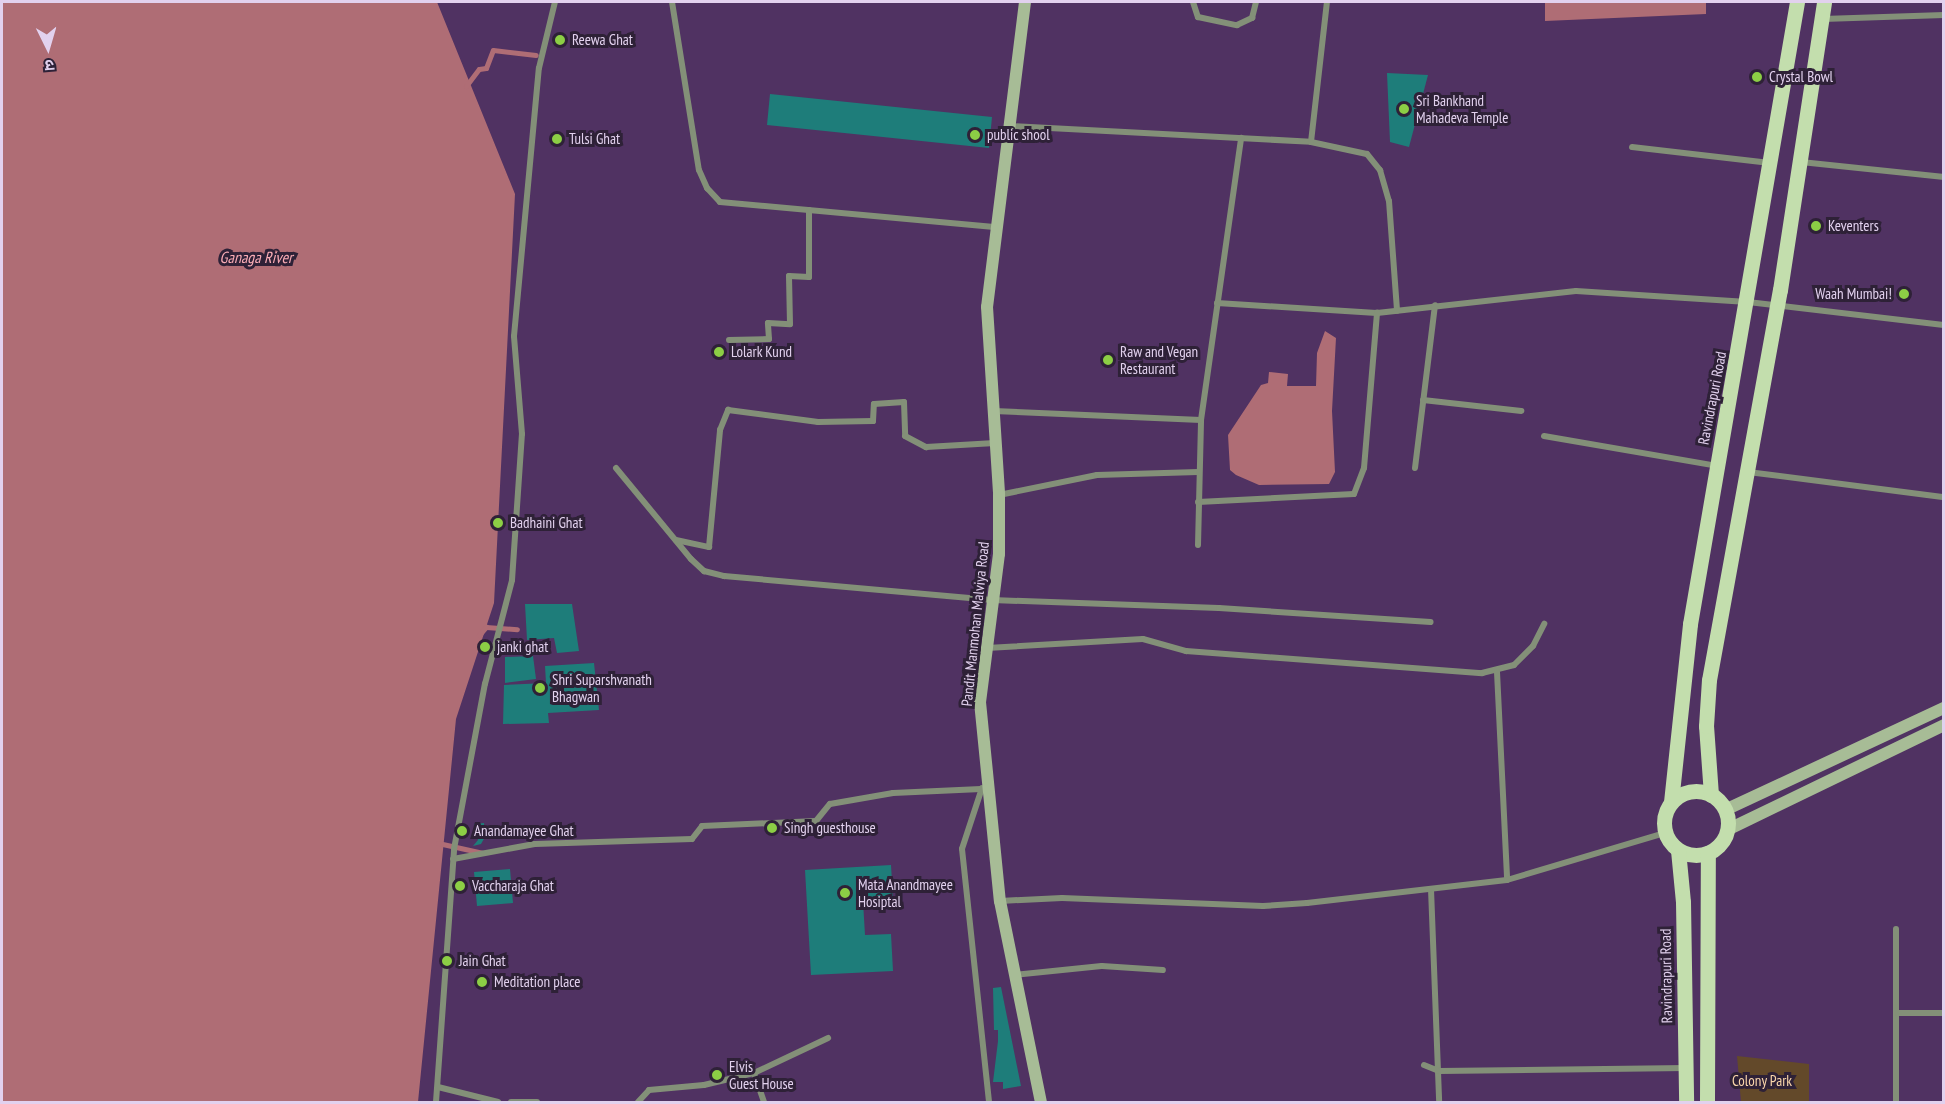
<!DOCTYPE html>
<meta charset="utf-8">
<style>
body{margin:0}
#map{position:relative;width:1945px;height:1104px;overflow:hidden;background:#503262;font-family:"PT Sans Narrow","Noto Sans Devanagari",sans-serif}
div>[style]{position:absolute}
.green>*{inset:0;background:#63492a}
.water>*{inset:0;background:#af6d75}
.stream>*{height:5px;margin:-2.5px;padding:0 2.5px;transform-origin:2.5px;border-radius:2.5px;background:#af6d75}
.building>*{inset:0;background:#1e7d7a}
.street>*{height:6px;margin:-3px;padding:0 3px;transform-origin:3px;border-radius:3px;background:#839078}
.secondary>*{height:12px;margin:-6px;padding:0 6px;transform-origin:6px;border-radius:6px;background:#a7bc96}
.primary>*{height:15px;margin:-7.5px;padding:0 7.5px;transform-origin:7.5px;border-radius:7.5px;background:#c3dead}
.primary>.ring{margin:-7.5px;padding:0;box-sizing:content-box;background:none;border:15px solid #c3dead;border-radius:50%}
.dots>*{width:16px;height:16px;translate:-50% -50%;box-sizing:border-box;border:3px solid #2e2137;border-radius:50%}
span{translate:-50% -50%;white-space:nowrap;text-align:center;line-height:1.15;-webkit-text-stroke:6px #2e2137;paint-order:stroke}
.poi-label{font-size:15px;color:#e2d1ee}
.left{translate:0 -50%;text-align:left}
.right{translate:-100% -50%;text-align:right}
.street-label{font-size:15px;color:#e2d1ee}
.park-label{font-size:15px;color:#fad6ab}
.water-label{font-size:16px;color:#faacb6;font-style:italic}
.frame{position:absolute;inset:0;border:3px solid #e2d1ee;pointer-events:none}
.north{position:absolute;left:18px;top:18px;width:60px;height:60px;-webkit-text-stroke:4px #2e2137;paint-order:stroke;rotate:175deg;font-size:16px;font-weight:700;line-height:24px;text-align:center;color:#e2d1ee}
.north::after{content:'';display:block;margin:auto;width:21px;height:27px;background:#e2d1ee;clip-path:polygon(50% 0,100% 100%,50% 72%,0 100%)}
</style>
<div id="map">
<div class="green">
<div style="clip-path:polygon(1737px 1056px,1809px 1064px,1809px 1102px,1741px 1102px)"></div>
</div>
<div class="water">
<div style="clip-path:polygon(2px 2px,437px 2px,515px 194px,494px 603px,456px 719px,418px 1102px,2px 1102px)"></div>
<div style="clip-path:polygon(1545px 2px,1706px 2px,1706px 14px,1545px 21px)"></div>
<div style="clip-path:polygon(1325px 331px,1336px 338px,1332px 411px,1335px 472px,1329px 484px,1259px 485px,1236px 475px,1230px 470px,1228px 435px,1261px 385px,1268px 383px,1269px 372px,1288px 374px,1287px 386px,1316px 386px,1317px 353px)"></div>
</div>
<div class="stream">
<div style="left:466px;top:86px;width:21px;rotate:-53deg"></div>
<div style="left:479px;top:69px;width:7px;rotate:-8deg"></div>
<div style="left:486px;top:68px;width:19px;rotate:-69deg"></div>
<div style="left:493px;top:50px;width:43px;rotate:6.6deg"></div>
<div style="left:479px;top:635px;width:11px;rotate:-49deg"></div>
<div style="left:486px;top:627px;width:31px;rotate:4deg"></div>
<div style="left:438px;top:843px;width:46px;rotate:12.5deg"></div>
</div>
<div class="building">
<div style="clip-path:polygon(1387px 73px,1428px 75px,1409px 147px,1390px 142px)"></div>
<div style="clip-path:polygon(770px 94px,992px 117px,989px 148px,767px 125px)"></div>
<div style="clip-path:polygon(525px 604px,572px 604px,579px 651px,557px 653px,554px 638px,527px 640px)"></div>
<div style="clip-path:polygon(533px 656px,536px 679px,505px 683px,505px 657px)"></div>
<div style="clip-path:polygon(594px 663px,599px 710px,548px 713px,549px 723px,503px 724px,504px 685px,546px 683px,545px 666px)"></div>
<div style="clip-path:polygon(484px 823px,485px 837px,481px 844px,473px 846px,478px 840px,474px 824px)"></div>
<div style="clip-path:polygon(891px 865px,893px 899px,863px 901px,865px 935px,891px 934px,893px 971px,811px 975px,805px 870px)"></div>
<div style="clip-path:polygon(510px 869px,513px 903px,477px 906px,474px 872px)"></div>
<div style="clip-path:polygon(1001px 987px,1021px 1086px,1003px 1089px,1003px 1082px,993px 1082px,998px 1041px,998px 1030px,994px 1030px,993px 988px)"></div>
</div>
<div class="street">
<div style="left:672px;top:2px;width:170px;rotate:80.9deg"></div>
<div style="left:699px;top:170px;width:20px;rotate:66deg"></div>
<div style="left:707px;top:188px;width:19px;rotate:47deg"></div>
<div style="left:720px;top:202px;width:278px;rotate:5.2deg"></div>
<div style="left:1193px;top:2px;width:16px;rotate:72deg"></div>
<div style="left:1198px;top:17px;width:40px;rotate:12deg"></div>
<div style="left:1237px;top:25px;width:17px;rotate:-25deg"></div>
<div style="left:1252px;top:18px;width:16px;rotate:-76deg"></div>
<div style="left:1823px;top:19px;width:121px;rotate:-1.9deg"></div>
<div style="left:1010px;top:126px;width:301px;rotate:3deg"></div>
<div style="left:1311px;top:142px;width:57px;rotate:12.1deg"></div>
<div style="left:1367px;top:154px;width:21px;rotate:51deg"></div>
<div style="left:1380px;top:170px;width:32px;rotate:74deg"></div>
<div style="left:1389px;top:201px;width:110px;rotate:85.8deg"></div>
<div style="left:1311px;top:142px;width:141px;rotate:-83.5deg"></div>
<div style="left:1632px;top:147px;width:139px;rotate:6.6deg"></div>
<div style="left:1801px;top:162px;width:144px;rotate:6deg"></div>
<div style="left:1217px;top:303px;width:160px;rotate:3.6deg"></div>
<div style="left:1377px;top:313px;width:200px;rotate:-6.3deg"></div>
<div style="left:1576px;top:291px;width:172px;rotate:3.7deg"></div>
<div style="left:1748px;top:302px;width:197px;rotate:6.7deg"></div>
<div style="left:729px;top:340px;width:40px;rotate:-1.4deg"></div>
<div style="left:769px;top:339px;width:16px;rotate:-94deg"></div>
<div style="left:768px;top:323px;width:22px;rotate:3deg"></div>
<div style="left:790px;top:324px;width:48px;rotate:-91.2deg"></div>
<div style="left:789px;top:276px;width:20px;rotate:3deg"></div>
<div style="left:809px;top:277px;width:67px;rotate:-90deg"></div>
<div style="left:1423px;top:400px;width:99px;rotate:6.4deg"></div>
<div style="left:994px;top:411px;width:207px;rotate:2.5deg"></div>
<div style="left:1544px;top:436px;width:177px;rotate:9.8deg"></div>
<div style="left:616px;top:468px;width:118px;rotate:50.5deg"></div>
<div style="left:691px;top:559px;width:18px;rotate:43deg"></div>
<div style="left:704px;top:571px;width:21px;rotate:14deg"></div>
<div style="left:724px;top:576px;width:269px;rotate:5.1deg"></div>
<div style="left:992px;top:600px;width:227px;rotate:2deg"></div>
<div style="left:1219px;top:608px;width:212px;rotate:3.8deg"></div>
<div style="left:1415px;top:468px;width:164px;rotate:-83deg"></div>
<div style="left:1748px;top:472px;width:198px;rotate:7.3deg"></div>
<div style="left:999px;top:495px;width:100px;rotate:-11.5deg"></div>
<div style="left:1097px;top:475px;width:101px;rotate:-1.7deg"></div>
<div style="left:1198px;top:502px;width:156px;rotate:-2.9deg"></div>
<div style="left:1354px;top:494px;width:28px;rotate:-69deg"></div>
<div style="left:1364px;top:468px;width:156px;rotate:-85.2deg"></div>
<div style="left:676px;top:540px;width:34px;rotate:12deg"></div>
<div style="left:709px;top:547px;width:118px;rotate:-84.6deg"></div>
<div style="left:720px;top:430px;width:22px;rotate:-68deg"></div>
<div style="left:728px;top:410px;width:91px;rotate:7.6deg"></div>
<div style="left:818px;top:422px;width:55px;rotate:-1deg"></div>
<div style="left:873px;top:421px;width:17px;rotate:-87deg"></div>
<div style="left:874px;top:404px;width:30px;rotate:-4deg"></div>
<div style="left:904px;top:402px;width:34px;rotate:88deg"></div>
<div style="left:905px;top:436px;width:24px;rotate:28deg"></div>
<div style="left:926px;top:447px;width:69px;rotate:-3.3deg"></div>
<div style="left:1198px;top:545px;width:125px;rotate:-88.6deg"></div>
<div style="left:1201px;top:420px;width:285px;rotate:-81.9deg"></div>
<div style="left:987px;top:648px;width:156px;rotate:-3.3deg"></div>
<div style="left:1143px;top:639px;width:45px;rotate:15.6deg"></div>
<div style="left:1186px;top:651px;width:297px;rotate:4.3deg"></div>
<div style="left:1482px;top:673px;width:33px;rotate:-14deg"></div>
<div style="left:1514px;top:665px;width:27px;rotate:-45deg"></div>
<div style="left:1533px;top:646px;width:25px;rotate:-63deg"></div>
<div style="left:1497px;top:672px;width:208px;rotate:87.2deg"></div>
<div style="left:982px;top:788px;width:64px;rotate:108.2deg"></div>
<div style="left:962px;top:849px;width:254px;rotate:83.9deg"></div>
<div style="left:453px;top:859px;width:83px;rotate:-10.4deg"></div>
<div style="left:535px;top:844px;width:157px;rotate:-1.8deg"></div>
<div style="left:692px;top:839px;width:16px;rotate:-52deg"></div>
<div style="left:702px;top:826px;width:114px;rotate:-2.5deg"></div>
<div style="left:816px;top:821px;width:22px;rotate:-51deg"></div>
<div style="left:830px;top:804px;width:64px;rotate:-9.9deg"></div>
<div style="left:893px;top:793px;width:88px;rotate:-2.6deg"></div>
<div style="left:1431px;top:889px;width:213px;rotate:87.8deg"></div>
<div style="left:1000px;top:901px;width:62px;rotate:-2.8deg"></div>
<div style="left:1062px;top:898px;width:201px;rotate:2.3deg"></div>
<div style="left:1263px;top:906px;width:44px;rotate:-3.9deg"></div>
<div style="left:1307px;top:903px;width:201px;rotate:-6.6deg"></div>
<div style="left:1507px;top:880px;width:165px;rotate:-16.6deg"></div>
<div style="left:1896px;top:929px;width:173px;rotate:90deg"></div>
<div style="left:1014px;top:975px;width:88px;rotate:-5.8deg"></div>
<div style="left:1102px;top:966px;width:61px;rotate:3.8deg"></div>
<div style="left:1898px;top:1013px;width:46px"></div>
<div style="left:1424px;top:1065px;width:16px;rotate:22deg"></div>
<div style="left:1439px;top:1071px;width:247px;rotate:-0.7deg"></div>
<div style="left:754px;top:1073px;width:82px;rotate:-25.3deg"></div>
<div style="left:438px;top:1087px;width:62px;rotate:14deg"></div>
<div style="left:436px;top:1102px;width:254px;rotate:-85.9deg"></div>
<div style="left:454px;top:849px;width:168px;rotate:-79.4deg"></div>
<div style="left:485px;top:684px;width:107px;rotate:-75.4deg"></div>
<div style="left:512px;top:580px;width:146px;rotate:-86.1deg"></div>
<div style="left:522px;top:434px;width:98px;rotate:-94.7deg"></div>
<div style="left:514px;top:336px;width:269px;rotate:-84.7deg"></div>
<div style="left:539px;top:68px;width:68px;rotate:-76.4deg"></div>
<div style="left:511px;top:1102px;width:26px"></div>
<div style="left:638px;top:1102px;width:16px;rotate:-47deg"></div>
<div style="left:649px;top:1090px;width:55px;rotate:-5.2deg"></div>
<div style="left:704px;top:1085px;width:51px;rotate:-13.5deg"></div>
<div style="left:754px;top:1073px;width:31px;rotate:71deg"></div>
</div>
<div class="secondary">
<div style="left:1025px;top:2px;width:307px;rotate:97.1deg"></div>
<div style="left:987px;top:307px;width:188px;rotate:86.3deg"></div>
<div style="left:999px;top:495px;width:59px;rotate:90deg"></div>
<div style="left:999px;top:554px;width:149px;rotate:97.3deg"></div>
<div style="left:980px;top:702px;width:200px;rotate:84.3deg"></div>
<div style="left:1000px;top:901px;width:205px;rotate:78.5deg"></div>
<div style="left:1725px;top:810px;width:242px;rotate:-25deg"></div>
<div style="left:1727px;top:830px;width:241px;rotate:-25.8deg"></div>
</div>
<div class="primary">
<div class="ring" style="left:1664px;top:791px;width:49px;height:49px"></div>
<div style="left:1711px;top:795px;width:69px;rotate:-94.1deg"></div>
<div style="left:1706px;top:726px;width:46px;rotate:-86.3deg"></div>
<div style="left:1709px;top:680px;width:396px;rotate:-79.7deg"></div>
<div style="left:1780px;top:290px;width:291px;rotate:-81.3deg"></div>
<div style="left:1671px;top:802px;width:179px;rotate:-83.9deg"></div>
<div style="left:1690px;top:624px;width:631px;rotate:-80.24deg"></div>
<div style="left:1678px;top:850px;width:52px;rotate:84.5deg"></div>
<div style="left:1683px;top:902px;width:200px;rotate:89.1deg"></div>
<div style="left:1707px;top:1102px;width:249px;rotate:-89.8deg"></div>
</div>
<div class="dots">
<div style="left:560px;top:40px;background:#8cce45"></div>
<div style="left:1757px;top:77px;background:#8cce45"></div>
<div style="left:1404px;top:109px;background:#8cce45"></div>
<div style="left:975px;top:135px;background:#8cce45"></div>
<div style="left:557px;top:139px;background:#8cce45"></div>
<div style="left:1816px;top:226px;background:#8cce45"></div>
<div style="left:1904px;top:294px;background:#8cce45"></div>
<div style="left:719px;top:352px;background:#8cce45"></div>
<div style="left:1108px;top:360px;background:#8cce45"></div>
<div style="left:498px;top:523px;background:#8cce45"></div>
<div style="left:485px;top:647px;background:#8cce45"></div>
<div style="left:540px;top:688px;background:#8cce45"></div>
<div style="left:772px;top:828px;background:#8cce45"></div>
<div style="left:462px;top:831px;background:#8cce45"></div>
<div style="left:460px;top:886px;background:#8cce45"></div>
<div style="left:845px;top:893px;background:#8cce45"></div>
<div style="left:447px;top:961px;background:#8cce45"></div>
<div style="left:482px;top:982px;background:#8cce45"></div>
<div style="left:717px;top:1075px;background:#8cce45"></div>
</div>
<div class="poi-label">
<span class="left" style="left:572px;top:40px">Reewa Ghat</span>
<span class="left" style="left:1769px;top:77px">Crystal Bowl</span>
<span class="left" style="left:1416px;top:109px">Sri Bankhand<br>Mahadeva Temple</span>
<span class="left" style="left:987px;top:135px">public shool</span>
<span class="left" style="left:569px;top:139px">Tulsi Ghat</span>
<span class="left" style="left:1828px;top:226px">Keventers</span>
<span class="right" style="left:1892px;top:294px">Waah Mumbai!</span>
<span class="left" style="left:1120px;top:360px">Raw and Vegan<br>Restaurant</span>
<span class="left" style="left:731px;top:352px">Lolark Kund</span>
<span class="left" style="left:510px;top:523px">Badhaini Ghat</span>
<span class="left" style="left:497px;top:647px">janki ghat</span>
<span class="left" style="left:552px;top:688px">Shri Suparshvanath<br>Bhagwan</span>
<span class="left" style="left:784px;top:828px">Singh guesthouse</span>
<span class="left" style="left:474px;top:831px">Anandamayee Ghat</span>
<span class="left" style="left:858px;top:893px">Mata Anandmayee<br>Hosiptal</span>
<span class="left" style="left:472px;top:886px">Vaccharaja Ghat</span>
<span class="left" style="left:459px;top:961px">Jain Ghat</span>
<span class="left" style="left:494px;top:982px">Meditation place</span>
<span class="left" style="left:729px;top:1075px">Elvis<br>Guest House</span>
</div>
<div class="street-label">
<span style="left:1712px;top:398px;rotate:-79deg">Ravindrapuri Road</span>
<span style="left:975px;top:624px;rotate:-84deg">Pandit Manmohan Malviya Road</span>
<span style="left:1666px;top:976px;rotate:-91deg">Ravindrapuri Road</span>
</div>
<div class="park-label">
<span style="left:1762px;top:1081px">Colony Park</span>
</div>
<div class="water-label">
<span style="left:256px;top:257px">Ganaga River</span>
</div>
<div class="frame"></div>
<div class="north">उ</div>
</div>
